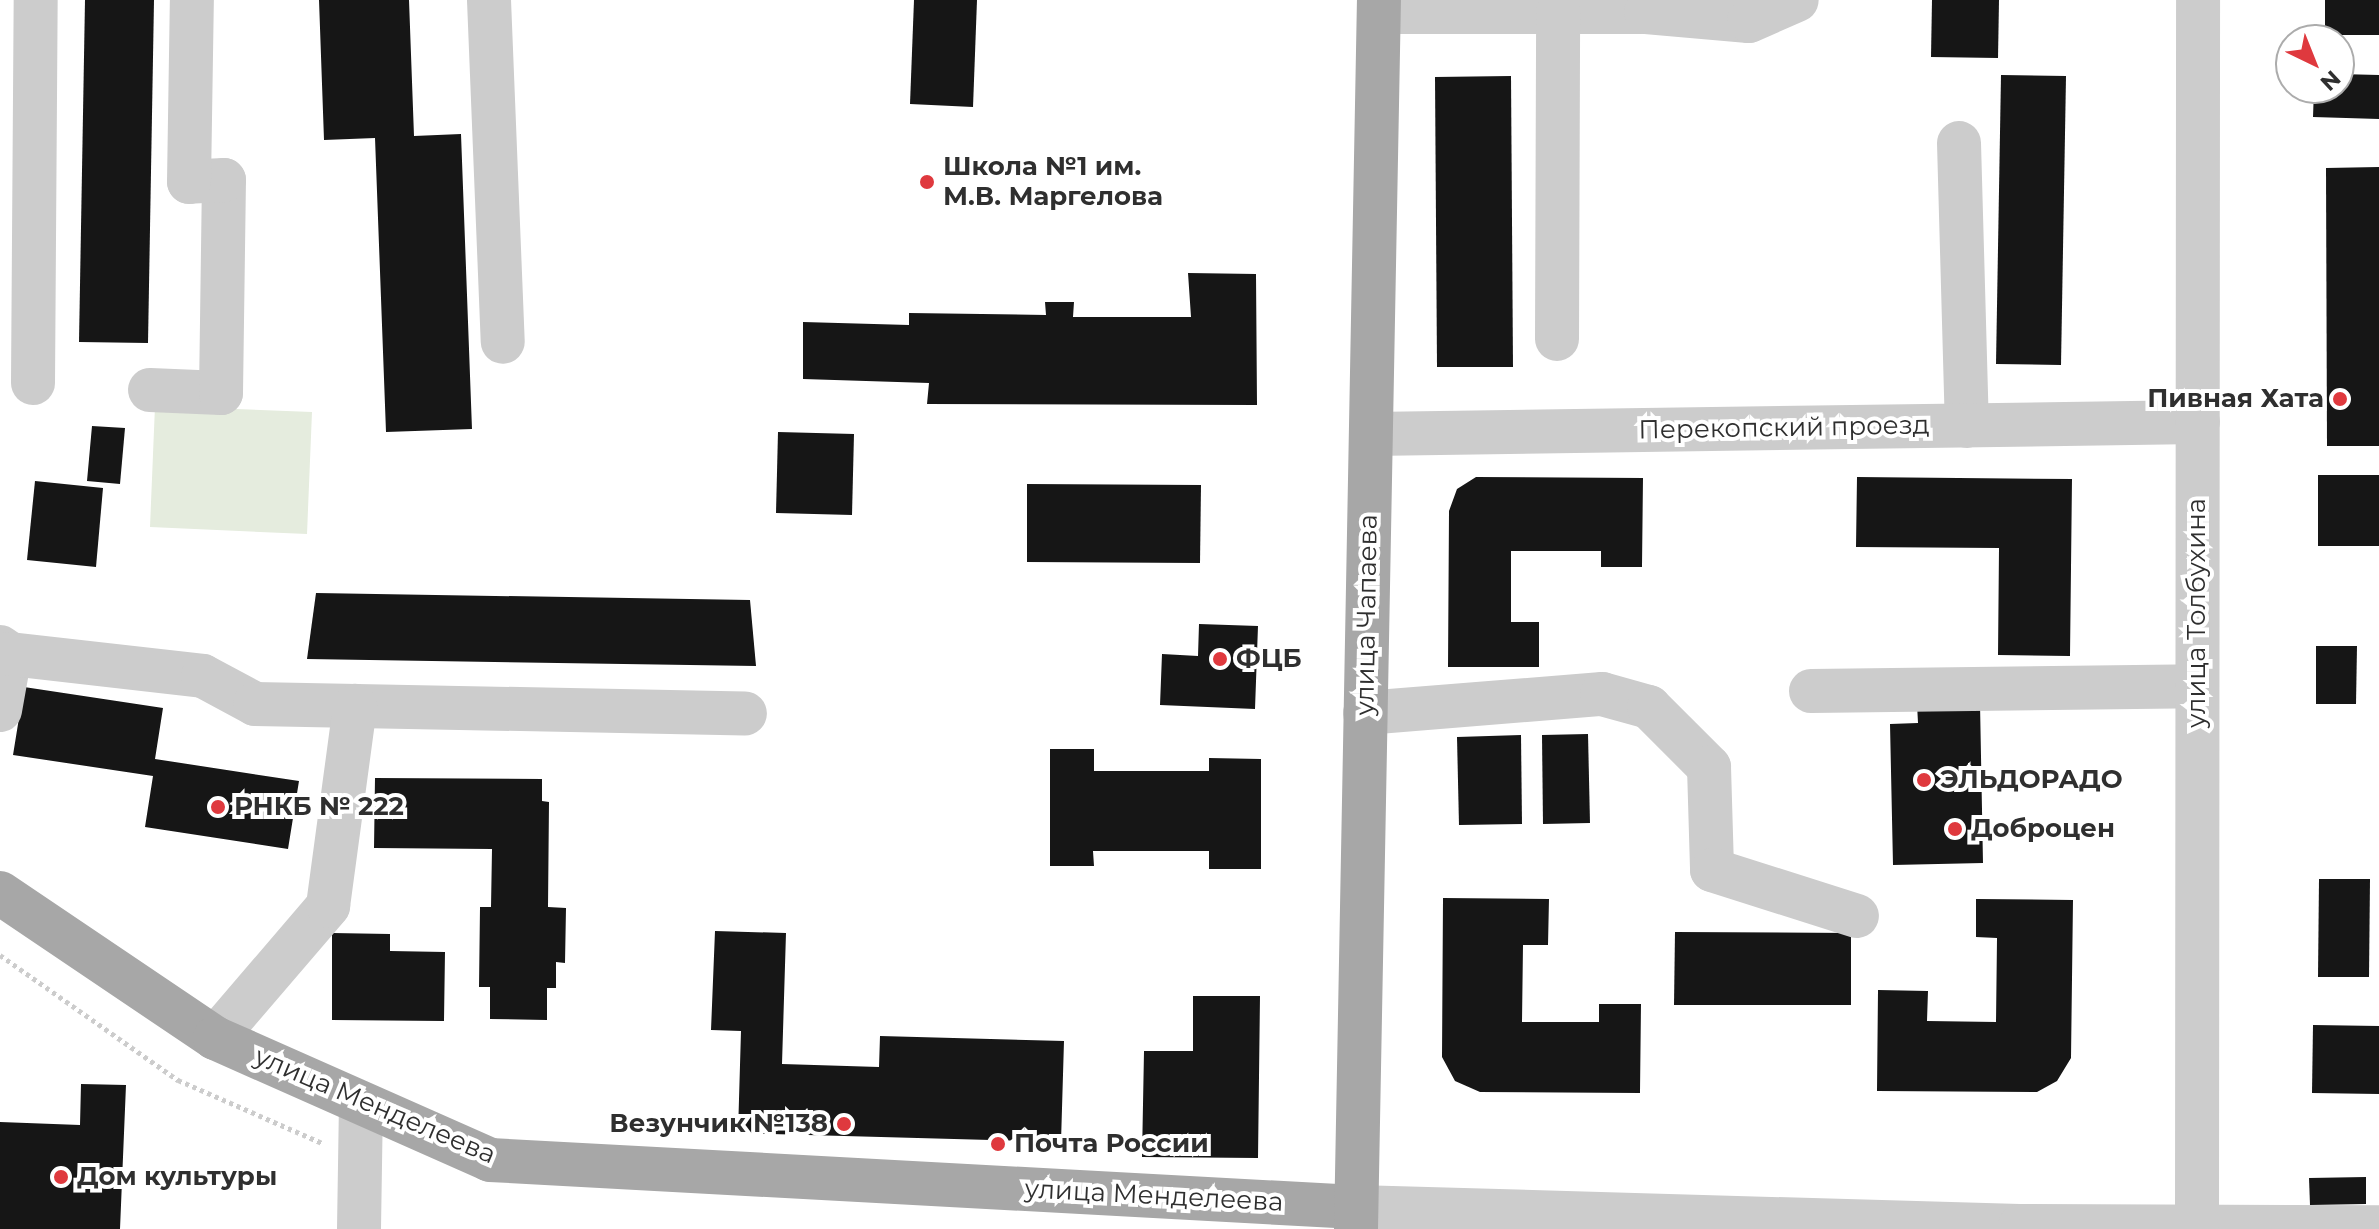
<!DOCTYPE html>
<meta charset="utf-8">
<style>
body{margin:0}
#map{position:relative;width:2379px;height:1229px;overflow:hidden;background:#fff;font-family:Montserrat,sans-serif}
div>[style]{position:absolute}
.green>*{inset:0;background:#e5ecde}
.building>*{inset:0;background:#161616}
.path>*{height:5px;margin-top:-2.5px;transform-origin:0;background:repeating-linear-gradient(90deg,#ccc 0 4px,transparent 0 8px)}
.minor>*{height:44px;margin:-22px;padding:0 22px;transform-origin:22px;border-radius:22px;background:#ccc}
.major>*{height:44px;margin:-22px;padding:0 22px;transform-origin:22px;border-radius:22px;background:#a7a7a7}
.dots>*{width:22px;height:22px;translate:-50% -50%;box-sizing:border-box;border:4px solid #fff;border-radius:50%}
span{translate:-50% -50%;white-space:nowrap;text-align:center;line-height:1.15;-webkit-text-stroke:8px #fff;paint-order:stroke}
.poi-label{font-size:26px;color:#2f2f2f;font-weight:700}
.left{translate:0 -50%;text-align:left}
.right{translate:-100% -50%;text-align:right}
.street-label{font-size:26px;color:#2f2f2f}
.north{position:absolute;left:2275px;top:24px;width:80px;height:80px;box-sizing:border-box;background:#fff;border:2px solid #acacac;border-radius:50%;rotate:137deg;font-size:22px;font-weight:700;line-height:32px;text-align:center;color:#2f2f2f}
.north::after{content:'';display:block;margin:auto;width:28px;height:36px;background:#df393e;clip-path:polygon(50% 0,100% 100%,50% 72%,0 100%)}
</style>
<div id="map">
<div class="green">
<div style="clip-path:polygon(155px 406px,312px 412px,307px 534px,150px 527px)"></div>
</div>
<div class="building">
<div style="clip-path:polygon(85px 0,154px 0,148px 343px,79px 342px)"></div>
<div style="clip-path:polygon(319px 0,409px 0,414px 136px,461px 134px,472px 429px,386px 432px,375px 138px,324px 140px)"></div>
<div style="clip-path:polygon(914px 0,977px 0,973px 107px,910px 104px)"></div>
<div style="clip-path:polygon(1932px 0,1999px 0,1998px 58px,1931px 57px)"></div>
<div style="clip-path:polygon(2325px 0,2379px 0,2379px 35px,2325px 35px)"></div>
<div style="clip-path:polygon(2339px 74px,2379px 75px,2379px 119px,2313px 117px,2314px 88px,2339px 88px)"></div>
<div style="clip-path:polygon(2001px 75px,2066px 76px,2061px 365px,1996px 364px)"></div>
<div style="clip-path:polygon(1511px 76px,1513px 367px,1437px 367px,1435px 77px)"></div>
<div style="clip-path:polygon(2379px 167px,2379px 446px,2327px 446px,2326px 168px)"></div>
<div style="clip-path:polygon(1188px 273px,1256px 274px,1257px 405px,927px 404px,929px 383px,803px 379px,803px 322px,909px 325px,909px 313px,1046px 315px,1045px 302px,1074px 302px,1073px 317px,1191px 317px)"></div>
<div style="clip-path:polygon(92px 426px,125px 428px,120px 484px,87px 481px)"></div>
<div style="clip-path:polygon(778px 432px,854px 434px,852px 515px,776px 513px)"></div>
<div style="clip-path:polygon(2318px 475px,2379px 475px,2379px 546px,2318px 546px)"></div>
<div style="clip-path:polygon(1476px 477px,1643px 478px,1642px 567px,1601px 567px,1601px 551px,1511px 551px,1511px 622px,1539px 622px,1539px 667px,1448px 667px,1449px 511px,1457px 489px)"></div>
<div style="clip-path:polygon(1857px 477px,2072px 479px,2070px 656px,1998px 655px,1999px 548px,1856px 547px)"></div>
<div style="clip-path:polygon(35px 481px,103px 488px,96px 567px,27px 560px)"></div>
<div style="clip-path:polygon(1027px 484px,1201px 485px,1200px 563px,1027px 562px)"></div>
<div style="clip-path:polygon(316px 593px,750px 600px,756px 666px,307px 659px)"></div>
<div style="clip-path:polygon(1199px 624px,1258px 626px,1255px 709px,1160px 705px,1162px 654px,1198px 656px)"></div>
<div style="clip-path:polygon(2316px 646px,2357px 646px,2356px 704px,2316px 704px)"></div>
<div style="clip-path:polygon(24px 687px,163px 708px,155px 759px,299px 781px,288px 849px,145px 827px,153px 776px,13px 755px)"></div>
<div style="clip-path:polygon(1980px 703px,1983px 863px,1893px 865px,1890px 724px,1918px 723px,1917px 704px)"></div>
<div style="clip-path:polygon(1588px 734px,1590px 823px,1543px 824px,1542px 735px)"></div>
<div style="clip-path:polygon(1521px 735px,1522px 824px,1459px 825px,1457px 737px)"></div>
<div style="clip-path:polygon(1050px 749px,1094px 749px,1094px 771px,1209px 771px,1209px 758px,1261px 759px,1261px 869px,1209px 869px,1209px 851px,1093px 851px,1094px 866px,1050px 866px)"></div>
<div style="clip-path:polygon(375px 778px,542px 779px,542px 801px,549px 802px,548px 907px,566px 908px,565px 963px,556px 962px,556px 988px,547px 988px,547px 1020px,490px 1019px,490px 987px,479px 987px,480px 907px,491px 907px,492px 849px,374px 848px)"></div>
<div style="clip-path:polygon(2319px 879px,2370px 879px,2369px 977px,2318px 977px)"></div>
<div style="clip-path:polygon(1443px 898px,1549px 899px,1548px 945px,1523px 945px,1522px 1022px,1599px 1022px,1599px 1004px,1641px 1004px,1640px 1093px,1480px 1092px,1455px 1081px,1442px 1057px)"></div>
<div style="clip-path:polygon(1976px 899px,2073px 900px,2071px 1058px,2057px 1081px,2037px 1092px,1877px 1091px,1878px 990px,1928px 991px,1927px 1021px,1996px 1022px,1997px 938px,1976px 937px)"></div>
<div style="clip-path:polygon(715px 931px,786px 933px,782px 1064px,879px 1067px,880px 1036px,1064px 1041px,1061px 1142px,738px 1133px,741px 1031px,711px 1030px)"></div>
<div style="clip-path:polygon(1675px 932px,1851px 933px,1851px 1005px,1674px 1005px)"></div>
<div style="clip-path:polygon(332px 933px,390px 934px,390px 951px,445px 952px,444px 1021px,332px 1020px)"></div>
<div style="clip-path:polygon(1193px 996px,1260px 996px,1258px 1158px,1142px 1157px,1144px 1051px,1193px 1051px)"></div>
<div style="clip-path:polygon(2313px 1025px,2379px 1026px,2379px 1094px,2312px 1093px)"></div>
<div style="clip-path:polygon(81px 1084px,126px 1085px,120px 1229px,0 1229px,0 1122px,80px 1125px)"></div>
<div style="clip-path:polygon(2366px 1177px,2366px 1204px,2310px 1205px,2309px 1178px)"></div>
</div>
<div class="path">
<div style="left:0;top:955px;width:218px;rotate:35.1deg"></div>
<div style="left:178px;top:1080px;width:157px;rotate:23.6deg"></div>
</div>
<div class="minor">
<div style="left:489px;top:0;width:342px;rotate:87.7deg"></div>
<div style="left:1379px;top:12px;width:267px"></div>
<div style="left:1646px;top:12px;width:103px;rotate:5deg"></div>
<div style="left:1749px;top:21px;width:52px;rotate:-23.6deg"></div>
<div style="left:1959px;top:143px;width:283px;rotate:88.4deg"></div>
<div style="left:1557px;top:339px;width:327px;rotate:-89.8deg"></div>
<div style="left:33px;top:383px;width:383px;rotate:-89.6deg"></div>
<div style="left:150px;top:390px;width:71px;rotate:2.4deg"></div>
<div style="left:221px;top:393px;width:213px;rotate:-89.2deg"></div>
<div style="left:224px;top:180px;width:35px;rotate:177deg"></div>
<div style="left:189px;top:182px;width:182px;rotate:-89.1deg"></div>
<div style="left:1371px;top:434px;width:827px;rotate:-0.83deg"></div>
<div style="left:0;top:647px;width:12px;rotate:35deg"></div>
<div style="left:10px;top:654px;width:57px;rotate:100.1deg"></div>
<div style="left:10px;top:654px;width:194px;rotate:6.5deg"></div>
<div style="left:203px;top:676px;width:59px;rotate:28.3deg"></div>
<div style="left:255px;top:704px;width:490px;rotate:1.1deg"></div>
<div style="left:1811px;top:691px;width:386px;rotate:-0.7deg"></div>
<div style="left:1365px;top:713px;width:238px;rotate:-4.6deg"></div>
<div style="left:1602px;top:694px;width:49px;rotate:15.5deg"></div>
<div style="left:1649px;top:707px;width:85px;rotate:45deg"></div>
<div style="left:1709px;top:767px;width:103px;rotate:88.3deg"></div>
<div style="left:1712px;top:870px;width:152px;rotate:17.6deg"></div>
<div style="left:215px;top:1038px;width:174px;rotate:-49.4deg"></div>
<div style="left:328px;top:906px;width:202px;rotate:-82.3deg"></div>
<div style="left:1356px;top:1207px;width:664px;rotate:1.64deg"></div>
<div style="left:2020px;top:1226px;width:359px;rotate:0.2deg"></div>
<div style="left:2197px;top:1226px;width:1226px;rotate:-89.95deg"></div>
<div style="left:359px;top:1229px;width:123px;rotate:-89.1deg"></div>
</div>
<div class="major">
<div style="left:0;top:893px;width:259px;rotate:34deg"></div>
<div style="left:215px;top:1038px;width:301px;rotate:23.9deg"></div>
<div style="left:490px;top:1160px;width:867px;rotate:3.11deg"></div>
<div style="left:1356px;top:1229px;width:1229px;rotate:-88.93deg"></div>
</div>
<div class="dots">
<div style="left:927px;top:182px;background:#df393e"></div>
<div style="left:2340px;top:399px;background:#df393e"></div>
<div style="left:1220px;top:659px;background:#df393e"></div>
<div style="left:1924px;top:780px;background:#df393e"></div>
<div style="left:218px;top:807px;background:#df393e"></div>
<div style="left:1955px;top:829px;background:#df393e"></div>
<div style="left:844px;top:1124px;background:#df393e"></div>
<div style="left:998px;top:1144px;background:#df393e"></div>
<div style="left:61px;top:1177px;background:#df393e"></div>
</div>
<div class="poi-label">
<span class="left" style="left:943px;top:182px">Школа №1 им.<br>М.В. Маргелова</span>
<span class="right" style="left:2324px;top:399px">Пивная Хата</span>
<span class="left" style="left:1236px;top:659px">ФЦБ</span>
<span class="left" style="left:1940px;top:780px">ЭЛЬДОРАДО</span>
<span class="left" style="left:234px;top:807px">РНКБ № 222</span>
<span class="left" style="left:1971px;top:829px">Доброцен</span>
<span class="right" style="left:828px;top:1124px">Везунчик №138</span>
<span class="left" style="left:1014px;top:1144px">Почта России</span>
<span class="left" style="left:77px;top:1177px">Дом культуры</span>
</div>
<div class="street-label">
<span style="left:1784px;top:428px;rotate:-1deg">Перекопский проезд</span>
<span style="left:2197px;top:613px;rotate:-90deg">улица Толбухина</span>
<span style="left:1367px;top:615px;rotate:-89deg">улица Чапаева</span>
<span style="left:375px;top:1106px;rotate:23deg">улица Менделеева</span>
<span style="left:1154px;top:1196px;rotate:3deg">улица Менделеева</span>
</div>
<div class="north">N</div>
</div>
